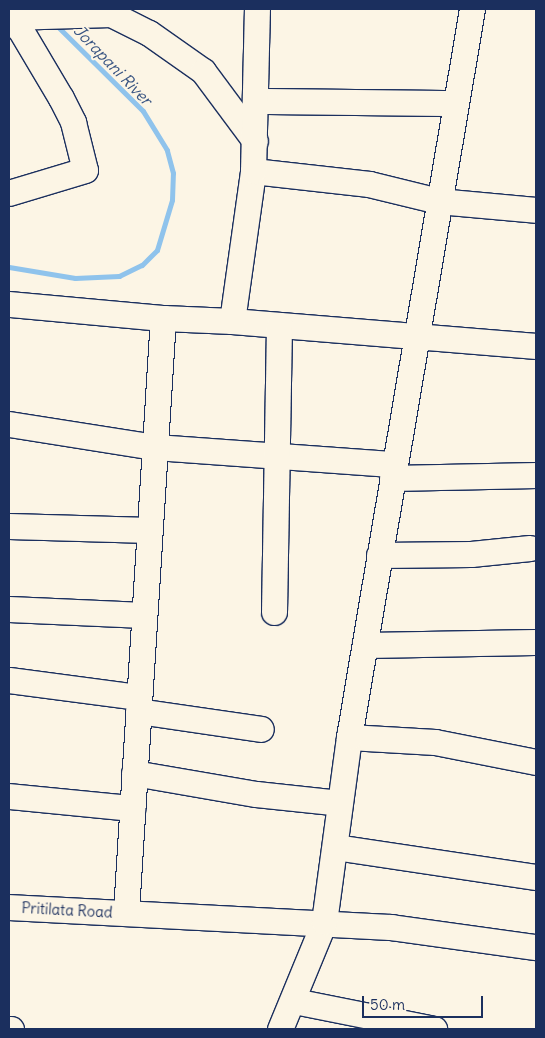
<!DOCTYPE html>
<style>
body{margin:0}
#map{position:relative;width:545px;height:1038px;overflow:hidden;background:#fcf5e5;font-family:Delius,sans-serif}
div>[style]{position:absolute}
.stream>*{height:5px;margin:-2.5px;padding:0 2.5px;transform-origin:2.5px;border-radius:2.5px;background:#8fc3ec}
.roads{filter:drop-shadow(1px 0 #1b2f5e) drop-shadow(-1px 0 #1b2f5e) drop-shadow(0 1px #1b2f5e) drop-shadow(0 -1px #1b2f5e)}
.minor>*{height:25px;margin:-12.5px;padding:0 12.5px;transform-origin:12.5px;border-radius:12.5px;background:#fcf5e5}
span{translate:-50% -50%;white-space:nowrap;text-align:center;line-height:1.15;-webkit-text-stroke:4px #fcf5e5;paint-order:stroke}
.street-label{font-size:15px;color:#1b2f5e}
.water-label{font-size:16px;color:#385482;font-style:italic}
.frame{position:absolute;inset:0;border:10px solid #1b2f5e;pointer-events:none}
.scale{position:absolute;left:362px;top:996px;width:121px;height:22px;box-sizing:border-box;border:2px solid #1b2f5e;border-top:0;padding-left:6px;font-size:15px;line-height:18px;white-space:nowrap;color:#1b2f5e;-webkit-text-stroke:4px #fcf5e5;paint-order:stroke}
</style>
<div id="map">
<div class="stream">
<div style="left:9px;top:267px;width:67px;rotate:9.5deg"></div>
<div style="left:75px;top:278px;width:44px;rotate:-2.6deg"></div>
<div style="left:119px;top:276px;width:25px;rotate:-26deg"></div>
<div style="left:142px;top:265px;width:21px;rotate:-45deg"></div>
<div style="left:157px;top:250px;width:52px;rotate:-73.3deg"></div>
<div style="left:172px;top:200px;width:27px;rotate:-88deg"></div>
<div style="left:173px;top:173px;width:24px;rotate:-105deg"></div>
<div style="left:167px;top:150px;width:46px;rotate:-121.6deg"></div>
<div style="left:143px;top:111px;width:124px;rotate:-135.3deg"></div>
</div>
<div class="roads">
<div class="minor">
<div style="left:9px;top:17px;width:102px;rotate:-1.7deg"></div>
<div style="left:111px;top:14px;width:42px;rotate:26.6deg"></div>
<div style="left:149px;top:33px;width:66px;rotate:35.1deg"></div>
<div style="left:203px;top:71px;width:87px;rotate:53.4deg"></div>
<div style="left:9px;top:21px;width:14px;rotate:36deg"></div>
<div style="left:20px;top:29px;width:80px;rotate:59.3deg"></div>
<div style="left:61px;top:98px;width:27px;rotate:63deg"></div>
<div style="left:73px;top:122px;width:49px;rotate:76deg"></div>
<div style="left:85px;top:170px;width:79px;rotate:163.2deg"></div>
<div style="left:257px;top:101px;width:196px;rotate:0.6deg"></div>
<div style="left:253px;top:171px;width:117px;rotate:6.4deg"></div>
<div style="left:369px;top:184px;width:71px;rotate:13.8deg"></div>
<div style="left:438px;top:201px;width:98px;rotate:5.2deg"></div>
<div style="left:9px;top:304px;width:155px;rotate:5.2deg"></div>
<div style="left:232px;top:321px;width:305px;rotate:4.7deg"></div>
<div style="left:9px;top:424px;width:148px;rotate:9deg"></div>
<div style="left:155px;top:447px;width:240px;rotate:4.1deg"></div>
<div style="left:392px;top:478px;width:144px;rotate:-1.2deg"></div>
<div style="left:9px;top:526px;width:141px;rotate:1.6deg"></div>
<div style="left:379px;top:555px;width:92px;rotate:-0.6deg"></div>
<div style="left:471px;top:554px;width:59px;rotate:-5.8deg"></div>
<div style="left:9px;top:609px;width:135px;rotate:2.5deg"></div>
<div style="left:274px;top:612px;width:287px;rotate:-89deg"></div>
<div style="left:365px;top:645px;width:171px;rotate:-1deg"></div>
<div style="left:9px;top:680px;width:131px;rotate:7.5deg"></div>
<div style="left:138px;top:711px;width:124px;rotate:8.3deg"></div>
<div style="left:349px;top:737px;width:86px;rotate:3.3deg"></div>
<div style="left:435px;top:742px;width:103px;rotate:11.2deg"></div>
<div style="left:134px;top:773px;width:124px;rotate:9.8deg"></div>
<div style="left:256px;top:794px;width:84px;rotate:6.1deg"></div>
<div style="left:9px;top:796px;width:124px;rotate:5.6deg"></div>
<div style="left:335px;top:847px;width:203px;rotate:8.5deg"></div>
<div style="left:9px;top:907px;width:383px;rotate:3deg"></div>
<div style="left:391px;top:927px;width:146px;rotate:7.9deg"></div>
<div style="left:126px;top:912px;width:595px;rotate:-86.44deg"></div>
<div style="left:163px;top:318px;width:69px;rotate:2.5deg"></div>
<div style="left:232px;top:321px;width:151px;rotate:-82deg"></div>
<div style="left:253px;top:171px;width:162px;rotate:-88.6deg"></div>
<div style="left:294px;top:1001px;width:143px;rotate:11.3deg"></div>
<div style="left:9px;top:1029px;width:2px"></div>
<div style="left:280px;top:1029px;width:116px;rotate:-67.6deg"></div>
<div style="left:324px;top:922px;width:187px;rotate:-82.3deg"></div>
<div style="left:349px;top:737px;width:738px;rotate:-80.41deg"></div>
</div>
</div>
<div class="street-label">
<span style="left:67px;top:910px;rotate:3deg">Pritilata Road</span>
</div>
<div class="water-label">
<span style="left:113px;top:65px;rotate:46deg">Jorapani River</span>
</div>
<div class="frame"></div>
<div class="scale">50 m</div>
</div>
